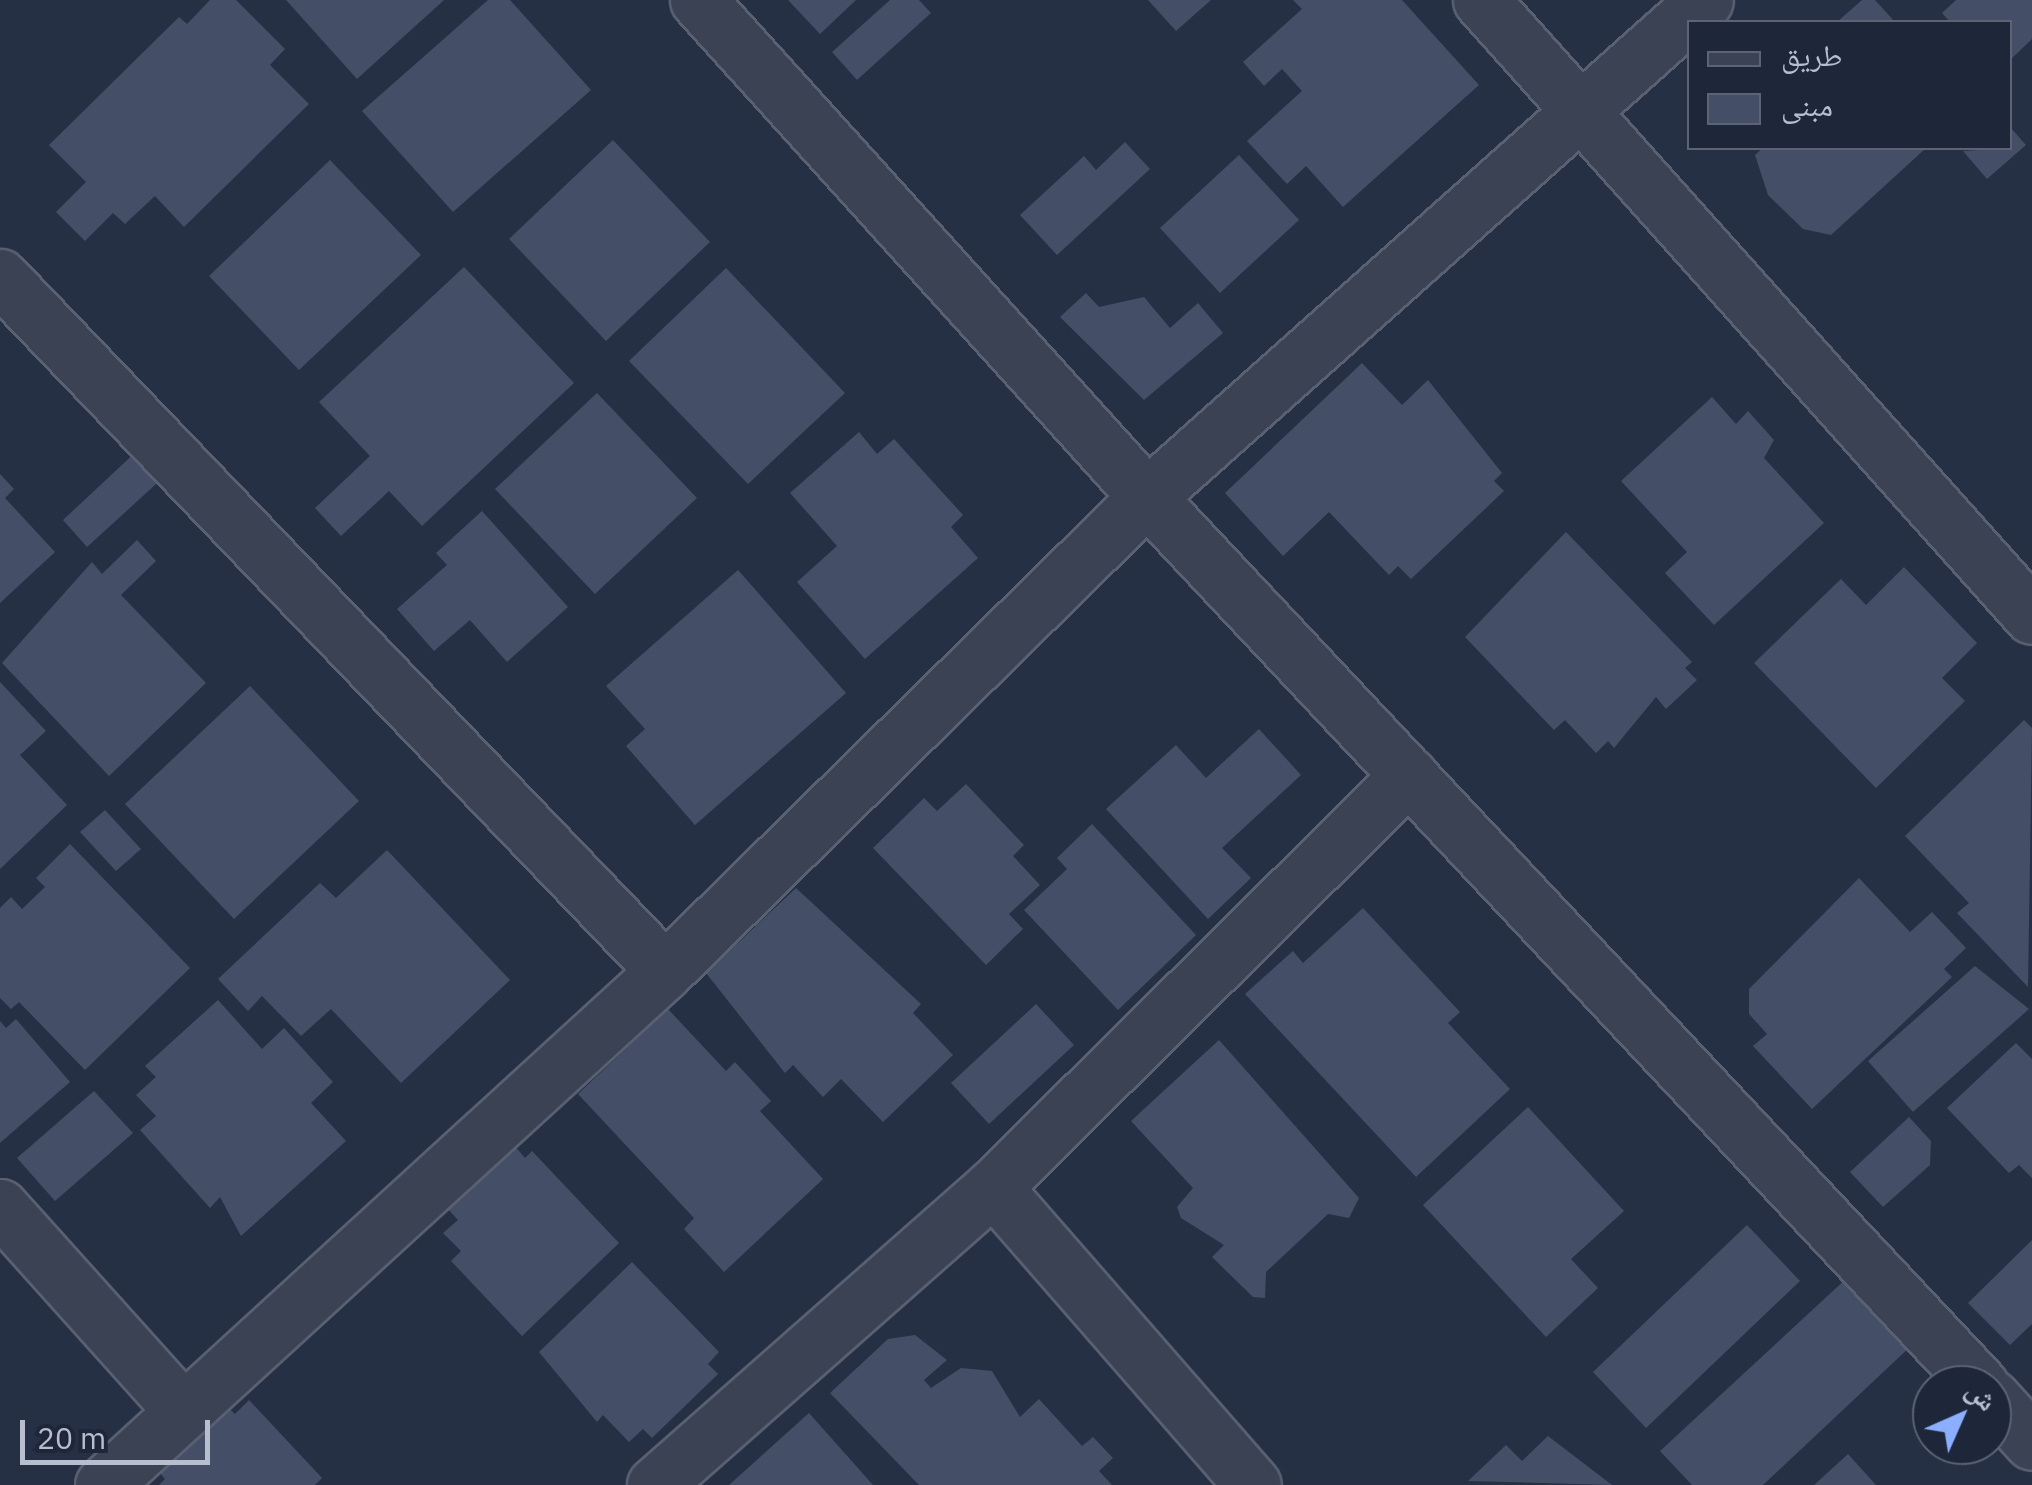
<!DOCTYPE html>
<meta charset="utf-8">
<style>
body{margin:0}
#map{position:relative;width:2032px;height:1485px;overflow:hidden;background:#253045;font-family:"IBM Plex Sans","Noto Naskh Arabic",sans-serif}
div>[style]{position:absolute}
.building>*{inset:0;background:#444f67}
.roads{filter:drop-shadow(2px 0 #586072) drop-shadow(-2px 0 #586072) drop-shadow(0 2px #586072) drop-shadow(0 -2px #586072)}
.minor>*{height:55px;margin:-27.5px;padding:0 27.5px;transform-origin:27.5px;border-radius:27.5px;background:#3a4254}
span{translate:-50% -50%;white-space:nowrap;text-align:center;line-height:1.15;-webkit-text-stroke:9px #1e273a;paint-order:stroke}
.legend{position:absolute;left:1687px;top:20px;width:325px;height:130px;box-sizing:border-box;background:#1e273a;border:2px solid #5b6375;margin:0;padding:12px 18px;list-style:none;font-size:30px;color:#b7bece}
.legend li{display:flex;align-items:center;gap:20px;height:50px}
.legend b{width:50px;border:2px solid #5b6375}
.north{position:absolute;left:1912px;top:1365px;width:100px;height:100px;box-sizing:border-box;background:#1e273a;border:2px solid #5b6375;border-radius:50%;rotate:45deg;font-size:28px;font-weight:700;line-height:40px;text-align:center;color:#b7bece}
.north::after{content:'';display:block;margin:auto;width:35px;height:45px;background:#8baeff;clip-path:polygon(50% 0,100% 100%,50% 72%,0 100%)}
.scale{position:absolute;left:20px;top:1420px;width:190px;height:45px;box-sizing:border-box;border:5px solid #b7bece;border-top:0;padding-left:12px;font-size:30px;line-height:35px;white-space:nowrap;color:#b7bece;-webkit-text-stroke:8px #1e273a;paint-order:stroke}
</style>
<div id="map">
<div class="building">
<div style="clip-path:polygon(210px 0,236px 0,285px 49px,270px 65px,309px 104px,184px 227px,155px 196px,125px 224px,113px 213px,85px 241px,56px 212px,86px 182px,49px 145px,179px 17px,187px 24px)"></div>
<div style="clip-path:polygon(286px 0,444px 0,357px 79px)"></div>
<div style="clip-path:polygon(488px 0,510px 0,591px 90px,453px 212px,362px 111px)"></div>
<div style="clip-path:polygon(788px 0,856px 0,820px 34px)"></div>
<div style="clip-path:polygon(890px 0,919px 0,931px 13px,857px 80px,832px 52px)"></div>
<div style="clip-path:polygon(1148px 0,1211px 0,1176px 31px)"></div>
<div style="clip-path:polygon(1293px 0,1402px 0,1479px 85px,1343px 207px,1306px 166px,1287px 184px,1247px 141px,1302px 91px,1282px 69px,1264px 86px,1243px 62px,1302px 9px)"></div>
<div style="clip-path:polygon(1862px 0,1875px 0,1895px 22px,1837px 22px)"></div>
<div style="clip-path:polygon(1956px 0,2032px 0,2032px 39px,2010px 60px,2010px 22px,1950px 22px,1942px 13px)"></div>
<div style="clip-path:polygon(2010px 127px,2026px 145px,1987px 179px,1963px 151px,2010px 148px)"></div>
<div style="clip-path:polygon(613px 140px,710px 242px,606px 341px,509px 239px)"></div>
<div style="clip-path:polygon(1125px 142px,1150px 169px,1057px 255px,1020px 215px,1084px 156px,1096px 170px)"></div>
<div style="clip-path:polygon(1763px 148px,1926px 148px,1831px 235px,1803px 229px,1768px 195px,1755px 155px)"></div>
<div style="clip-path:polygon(1239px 155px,1299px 220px,1220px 293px,1160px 228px)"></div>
<div style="clip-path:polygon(330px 160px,421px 255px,299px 370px,209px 276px)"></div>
<div style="clip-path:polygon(464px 267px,574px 383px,422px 526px,389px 491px,341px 536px,315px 508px,370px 456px,319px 402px)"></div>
<div style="clip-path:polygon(726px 268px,845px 393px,748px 484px,629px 361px)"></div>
<div style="clip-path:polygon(1086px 293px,1099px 307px,1144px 297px,1170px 328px,1198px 303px,1223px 333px,1144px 400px,1060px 317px)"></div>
<div style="clip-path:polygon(1362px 363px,1402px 405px,1428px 380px,1502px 473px,1494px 481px,1504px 491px,1411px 579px,1398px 566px,1389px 575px,1329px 512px,1283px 556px,1225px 493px)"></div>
<div style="clip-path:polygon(597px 393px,697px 498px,595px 594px,495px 489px)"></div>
<div style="clip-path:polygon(1712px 397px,1736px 424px,1748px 411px,1774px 440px,1764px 458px,1824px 523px,1714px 625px,1665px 573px,1687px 552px,1621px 481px)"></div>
<div style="clip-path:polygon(859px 432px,877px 454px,894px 439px,963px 515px,951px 527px,978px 558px,865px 659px,797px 582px,837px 546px,790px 493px)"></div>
<div style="clip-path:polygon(140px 448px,166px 475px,87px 547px,63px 520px)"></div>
<div style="clip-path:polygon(0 474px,14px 489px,5px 498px,55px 552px,0 603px)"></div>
<div style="clip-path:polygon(482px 511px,568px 607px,507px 662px,470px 620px,434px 651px,397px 609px,447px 565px,436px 553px)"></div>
<div style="clip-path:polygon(1566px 532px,1692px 662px,1685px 668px,1697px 680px,1666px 709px,1656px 697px,1614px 748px,1608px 741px,1596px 753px,1565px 720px,1554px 730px,1465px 637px)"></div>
<div style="clip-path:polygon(137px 540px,156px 561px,121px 595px,206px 683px,109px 776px,2px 663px,92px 562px,102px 574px)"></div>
<div style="clip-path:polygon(1904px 567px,1977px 643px,1942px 678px,1965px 701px,1876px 788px,1754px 663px,1841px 579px,1866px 605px)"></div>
<div style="clip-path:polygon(738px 570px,846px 693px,695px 825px,626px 746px,645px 729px,606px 686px)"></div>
<div style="clip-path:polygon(0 682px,46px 731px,20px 755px,67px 805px,0 869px)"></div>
<div style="clip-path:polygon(250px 686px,359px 801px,234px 919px,125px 804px)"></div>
<div style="clip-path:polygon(2024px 720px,2032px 728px,2028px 987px,1957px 913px,1969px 903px,1905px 836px)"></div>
<div style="clip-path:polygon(1259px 729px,1301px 775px,1222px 848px,1251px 878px,1208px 919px,1106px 809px,1176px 745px,1206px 778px)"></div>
<div style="clip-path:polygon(966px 784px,1024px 845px,1013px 856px,1040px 885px,1009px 914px,1023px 929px,986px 965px,873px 848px,924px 798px,937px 811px)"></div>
<div style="clip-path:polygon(105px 810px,141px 849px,116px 871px,80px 832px)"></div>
<div style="clip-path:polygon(1092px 824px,1196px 935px,1118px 1010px,1024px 910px,1067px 869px,1057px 858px)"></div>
<div style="clip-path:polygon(70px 844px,190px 968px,85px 1070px,19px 1002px,11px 1009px,0 998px,0 908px,11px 897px,22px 909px,45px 887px,36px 878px)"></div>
<div style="clip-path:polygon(387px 850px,510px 980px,401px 1083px,331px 1009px,301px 1036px,262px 996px,248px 1011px,218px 979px,320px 883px,336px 898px)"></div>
<div style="clip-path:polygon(1859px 878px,1910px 932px,1932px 912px,1966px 948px,1944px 969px,1952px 977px,1812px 1109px,1753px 1046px,1767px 1034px,1749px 1014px,1749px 989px)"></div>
<div style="clip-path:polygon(796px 888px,921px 1004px,913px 1013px,953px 1055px,883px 1122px,841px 1079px,823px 1097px,793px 1065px,785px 1073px,706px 973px)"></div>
<div style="clip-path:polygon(1363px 908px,1460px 1012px,1448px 1023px,1510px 1089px,1416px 1177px,1245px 994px,1293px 951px,1303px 963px)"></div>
<div style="clip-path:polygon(1975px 966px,2029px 1009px,1913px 1112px,1868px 1061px)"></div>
<div style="clip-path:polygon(218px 1000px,262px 1049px,284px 1028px,333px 1082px,311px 1103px,346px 1141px,241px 1236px,220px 1197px,210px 1208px,140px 1130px,156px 1116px,136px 1095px,156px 1077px,145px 1066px)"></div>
<div style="clip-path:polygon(1036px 1004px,1074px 1045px,989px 1124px,951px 1083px)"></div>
<div style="clip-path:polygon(668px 1009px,726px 1071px,735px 1062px,771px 1101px,760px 1111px,823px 1179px,724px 1272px,684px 1229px,694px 1218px,578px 1094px)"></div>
<div style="clip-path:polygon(16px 1019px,70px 1082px,0 1143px,0 1021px,6px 1028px)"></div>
<div style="clip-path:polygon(1219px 1040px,1359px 1198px,1349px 1218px,1328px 1214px,1266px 1272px,1265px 1298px,1253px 1297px,1212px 1257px,1224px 1245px,1181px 1218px,1177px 1207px,1193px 1188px,1131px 1121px)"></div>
<div style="clip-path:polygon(2016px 1043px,2032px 1059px,2032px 1178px,2019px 1165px,2009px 1173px,1947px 1108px)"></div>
<div style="clip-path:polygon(94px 1091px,133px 1133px,55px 1201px,17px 1158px)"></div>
<div style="clip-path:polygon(1528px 1107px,1624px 1211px,1571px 1259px,1598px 1288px,1546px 1337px,1423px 1205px)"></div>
<div style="clip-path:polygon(1909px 1117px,1931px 1141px,1930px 1165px,1883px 1207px,1850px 1172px)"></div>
<div style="clip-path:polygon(514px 1145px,525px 1158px,532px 1151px,619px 1243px,522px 1336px,451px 1261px,461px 1251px,443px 1233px,458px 1220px,447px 1208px)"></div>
<div style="clip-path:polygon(1747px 1225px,1800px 1281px,1646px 1428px,1593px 1372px)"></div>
<div style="clip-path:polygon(2032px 1240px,2032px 1324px,2010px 1345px,1968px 1303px)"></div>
<div style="clip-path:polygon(632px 1262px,719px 1352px,708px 1364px,718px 1374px,652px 1438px,643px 1429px,629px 1442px,603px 1415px,597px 1422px,539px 1352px)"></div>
<div style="clip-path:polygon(1848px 1277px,1912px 1345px,1763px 1485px,1692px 1485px,1660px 1451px)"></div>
<div style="clip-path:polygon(915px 1335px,947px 1360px,924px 1380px,931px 1388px,961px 1368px,992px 1371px,1020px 1417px,1039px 1399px,1082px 1446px,1093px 1437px,1113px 1458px,1099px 1471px,1112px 1485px,919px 1485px,830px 1393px,888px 1339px)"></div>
<div style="clip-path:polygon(249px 1400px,322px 1478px,315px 1485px,159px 1485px,165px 1479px,156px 1468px,224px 1404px,235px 1414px)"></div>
<div style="clip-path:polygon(809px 1413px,873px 1485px,729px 1485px)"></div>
<div style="clip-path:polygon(1548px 1436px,1612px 1485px,1468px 1481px,1506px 1445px,1522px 1461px)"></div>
<div style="clip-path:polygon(1848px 1454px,1876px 1485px,1814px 1485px)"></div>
</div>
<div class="roads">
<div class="minor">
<div style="left:698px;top:0;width:670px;rotate:47.9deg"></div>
<div style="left:1147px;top:497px;width:1218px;rotate:46.83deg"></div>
<div style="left:1481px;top:0;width:826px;rotate:48.19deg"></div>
<div style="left:0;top:277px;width:961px;rotate:46.22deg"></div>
<div style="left:993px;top:1187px;width:395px;rotate:48.9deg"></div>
<div style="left:0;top:1207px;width:274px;rotate:48.1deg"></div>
<div style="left:1992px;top:1398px;width:59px;rotate:47.7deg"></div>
<div style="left:103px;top:1485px;width:762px;rotate:-42.45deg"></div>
<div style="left:665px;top:971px;width:676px;rotate:-44.52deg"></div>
<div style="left:1147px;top:497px;width:747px;rotate:-41.69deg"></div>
<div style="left:655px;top:1485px;width:451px;rotate:-41.4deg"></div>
<div style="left:993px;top:1187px;width:585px;rotate:-44.72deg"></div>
</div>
</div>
<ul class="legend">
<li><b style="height:12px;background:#3a4254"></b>طريق</li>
<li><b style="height:28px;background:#444f67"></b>مبنى</li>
</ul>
<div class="north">ش</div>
<div class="scale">20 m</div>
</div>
